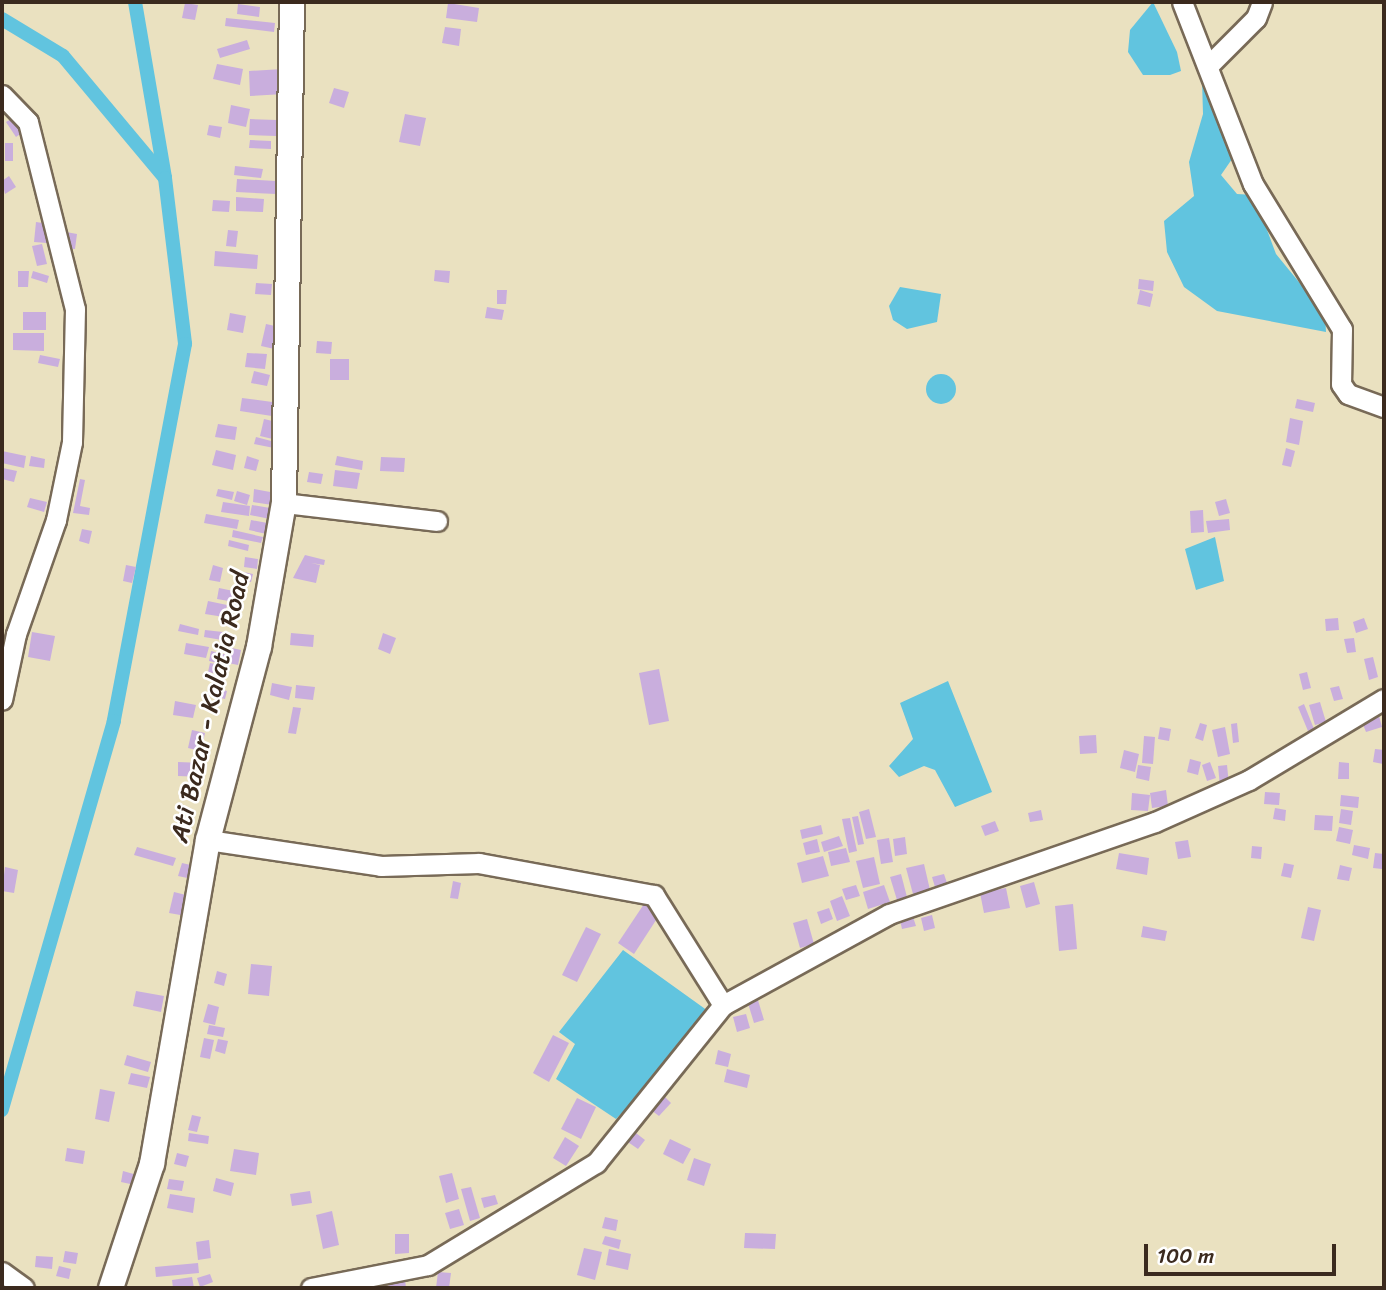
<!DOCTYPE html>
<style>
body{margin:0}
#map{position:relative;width:1386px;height:1290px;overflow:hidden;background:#eae1c0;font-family:Sriracha,sans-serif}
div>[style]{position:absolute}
.water>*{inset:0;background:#61c4df}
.round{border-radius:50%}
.canal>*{height:14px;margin:-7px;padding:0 7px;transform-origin:7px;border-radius:7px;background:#61c4df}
.building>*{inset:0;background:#c9aedd}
.roads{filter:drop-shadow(2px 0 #786a57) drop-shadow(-2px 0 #786a57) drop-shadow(0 2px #786a57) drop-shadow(0 -2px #786a57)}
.minor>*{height:19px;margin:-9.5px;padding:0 9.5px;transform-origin:9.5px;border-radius:9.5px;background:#fff}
.major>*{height:24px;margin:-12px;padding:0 12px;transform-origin:12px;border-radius:12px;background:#fff}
span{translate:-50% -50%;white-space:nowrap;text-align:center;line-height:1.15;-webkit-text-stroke:5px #fff;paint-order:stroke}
.street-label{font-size:26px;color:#3b2a1e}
.frame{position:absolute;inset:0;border:4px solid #3b2a1e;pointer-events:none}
.scale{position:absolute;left:1144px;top:1244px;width:192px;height:32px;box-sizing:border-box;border:4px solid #3b2a1e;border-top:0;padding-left:9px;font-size:21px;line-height:24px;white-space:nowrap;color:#3b2a1e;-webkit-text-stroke:5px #fff;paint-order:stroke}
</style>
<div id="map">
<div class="water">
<div style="clip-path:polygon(1153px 2px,1177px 52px,1181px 71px,1170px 75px,1143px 75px,1128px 52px,1130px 30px)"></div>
<div style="clip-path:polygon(1202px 80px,1224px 116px,1232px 159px,1221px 175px,1237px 194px,1254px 195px,1276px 254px,1325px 314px,1326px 332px,1217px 311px,1184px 287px,1167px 252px,1164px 221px,1194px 196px,1189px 162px,1203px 114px)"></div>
<div style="clip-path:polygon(900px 287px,941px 294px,937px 322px,907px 329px,893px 320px,889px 306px)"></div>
<div class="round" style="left:926px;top:374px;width:30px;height:30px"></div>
<div style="clip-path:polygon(1215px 537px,1224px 581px,1196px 590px,1185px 549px)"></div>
<div style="clip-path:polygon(948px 681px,992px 792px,955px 807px,935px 770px,924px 766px,899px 777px,889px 766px,913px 739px,900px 703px)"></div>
<div style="clip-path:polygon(623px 950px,708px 1011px,679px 1055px,616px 1119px,556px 1079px,575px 1044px,559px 1032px)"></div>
</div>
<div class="canal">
<div style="left:135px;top:2px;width:178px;rotate:80.3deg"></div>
<div style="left:2px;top:19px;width:71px;rotate:31.2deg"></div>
<div style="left:63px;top:56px;width:159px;rotate:50.1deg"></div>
<div style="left:165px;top:178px;width:167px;rotate:83.1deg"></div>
<div style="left:185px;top:344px;width:384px;rotate:100.7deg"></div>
<div style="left:114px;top:721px;width:405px;rotate:106.1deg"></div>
</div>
<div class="building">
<div style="clip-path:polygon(185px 3px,198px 5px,195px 20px,182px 18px)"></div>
<div style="clip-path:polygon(448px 3px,479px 8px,477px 22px,446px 18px)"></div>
<div style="clip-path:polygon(238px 4px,260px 7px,259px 17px,237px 14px)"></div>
<div style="clip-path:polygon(226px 18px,275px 23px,274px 32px,225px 26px)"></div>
<div style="clip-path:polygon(445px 27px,461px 29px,459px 46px,442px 43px)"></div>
<div style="clip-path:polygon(247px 40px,250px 49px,220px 58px,217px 49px)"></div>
<div style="clip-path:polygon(217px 64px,243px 69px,240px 85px,213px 79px)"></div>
<div style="clip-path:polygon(283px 69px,284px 94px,250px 96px,249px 71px)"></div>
<div style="clip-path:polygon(334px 88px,349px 92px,344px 108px,329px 103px)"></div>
<div style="clip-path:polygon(231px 105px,250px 109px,246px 127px,228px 123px)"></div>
<div style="clip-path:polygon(405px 114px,426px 118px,420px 146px,399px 142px)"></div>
<div style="clip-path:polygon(13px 118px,23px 132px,16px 137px,6px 122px)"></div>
<div style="clip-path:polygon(250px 119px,277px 120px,276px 136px,249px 135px)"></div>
<div style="clip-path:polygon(209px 125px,222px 127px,220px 138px,207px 135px)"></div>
<div style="clip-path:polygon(250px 140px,271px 141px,271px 149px,249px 148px)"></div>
<div style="clip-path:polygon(5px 143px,13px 143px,13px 161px,5px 161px)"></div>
<div style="clip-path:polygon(235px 166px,263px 169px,261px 178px,234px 175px)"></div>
<div style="clip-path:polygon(9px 176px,16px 187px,5px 194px,2px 181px)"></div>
<div style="clip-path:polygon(237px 179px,276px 181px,276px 194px,236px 192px)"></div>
<div style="clip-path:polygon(236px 197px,264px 199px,263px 212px,236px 211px)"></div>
<div style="clip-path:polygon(213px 200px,230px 201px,229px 212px,212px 211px)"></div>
<div style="clip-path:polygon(36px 222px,49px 224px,47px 243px,34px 242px)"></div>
<div style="clip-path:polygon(228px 230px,238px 231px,236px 247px,226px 246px)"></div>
<div style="clip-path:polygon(66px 232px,77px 234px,75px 249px,64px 248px)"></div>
<div style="clip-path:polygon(42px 244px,47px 264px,37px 266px,32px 246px)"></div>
<div style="clip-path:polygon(215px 251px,258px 255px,257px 269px,214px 266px)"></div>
<div style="clip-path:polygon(435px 270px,450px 271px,449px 283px,434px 281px)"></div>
<div style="clip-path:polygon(18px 271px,29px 271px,28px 287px,18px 287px)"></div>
<div style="clip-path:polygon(33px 271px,49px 276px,47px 283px,31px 278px)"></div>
<div style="clip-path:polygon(1139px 279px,1154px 281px,1153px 291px,1138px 289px)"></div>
<div style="clip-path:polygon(256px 283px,272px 284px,271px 295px,255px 294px)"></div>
<div style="clip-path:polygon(497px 290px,507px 290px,506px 304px,497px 304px)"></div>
<div style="clip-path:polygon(1140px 290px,1153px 294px,1150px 307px,1137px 304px)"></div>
<div style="clip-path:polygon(487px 307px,504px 310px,502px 320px,485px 318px)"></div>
<div style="clip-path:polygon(23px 312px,46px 312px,46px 330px,23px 330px)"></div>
<div style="clip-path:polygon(230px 313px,246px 316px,243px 333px,227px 330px)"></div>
<div style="clip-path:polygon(266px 324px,284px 328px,279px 350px,261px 346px)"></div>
<div style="clip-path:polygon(13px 333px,44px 333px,44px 351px,13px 350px)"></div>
<div style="clip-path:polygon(317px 341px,332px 342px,331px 354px,316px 353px)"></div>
<div style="clip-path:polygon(247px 353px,267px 354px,265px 369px,245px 367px)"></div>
<div style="clip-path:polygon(40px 355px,60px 359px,58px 367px,38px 363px)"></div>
<div style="clip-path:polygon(330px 359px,349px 359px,349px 380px,330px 380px)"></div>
<div style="clip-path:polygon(254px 371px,270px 375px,267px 386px,251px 383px)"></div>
<div style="clip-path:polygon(242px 398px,287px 404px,285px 418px,240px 411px)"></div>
<div style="clip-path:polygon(1297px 399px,1315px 403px,1313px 412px,1295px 408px)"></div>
<div style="clip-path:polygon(1290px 418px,1303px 421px,1299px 445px,1286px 442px)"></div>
<div style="clip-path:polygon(264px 419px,281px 423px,277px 440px,260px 436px)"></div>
<div style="clip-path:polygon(218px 424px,237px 427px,235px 440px,215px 437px)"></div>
<div style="clip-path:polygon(256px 437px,275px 442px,274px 448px,254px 444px)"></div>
<div style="clip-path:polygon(1286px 448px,1295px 451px,1291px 467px,1282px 465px)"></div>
<div style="clip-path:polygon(216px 450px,236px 455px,233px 470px,212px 465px)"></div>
<div style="clip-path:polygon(2px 451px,26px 456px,24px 468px,2px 463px)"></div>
<div style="clip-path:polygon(31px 456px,45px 459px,44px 468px,29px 466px)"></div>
<div style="clip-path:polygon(247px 456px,259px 460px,256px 471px,244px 468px)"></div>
<div style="clip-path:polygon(337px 456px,363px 461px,362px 470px,335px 465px)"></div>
<div style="clip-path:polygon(381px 457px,405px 458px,404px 472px,380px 471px)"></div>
<div style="clip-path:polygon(3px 468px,17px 471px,14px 482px,2px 479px)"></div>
<div style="clip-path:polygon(335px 470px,360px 473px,357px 489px,333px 486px)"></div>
<div style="clip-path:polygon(309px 472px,323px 474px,321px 484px,307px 482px)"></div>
<div style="clip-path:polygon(80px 479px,85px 480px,80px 506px,90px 508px,89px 515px,73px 513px)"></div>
<div style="clip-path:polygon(218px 489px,234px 492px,232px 500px,216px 496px)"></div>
<div style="clip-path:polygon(254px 489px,281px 494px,279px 506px,253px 502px)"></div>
<div style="clip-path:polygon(237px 491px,250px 495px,247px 505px,234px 501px)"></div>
<div style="clip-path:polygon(30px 498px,47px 502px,44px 512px,27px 507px)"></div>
<div style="clip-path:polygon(1226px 499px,1230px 513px,1219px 516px,1215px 502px)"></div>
<div style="clip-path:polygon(223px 502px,250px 506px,249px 516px,221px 512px)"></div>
<div style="clip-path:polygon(252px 505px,282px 510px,280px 521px,250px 515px)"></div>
<div style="clip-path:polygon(1203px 510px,1204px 532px,1191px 533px,1190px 511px)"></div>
<div style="clip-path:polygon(206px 514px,239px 520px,237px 529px,204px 523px)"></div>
<div style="clip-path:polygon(1229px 519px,1230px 530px,1208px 533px,1206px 521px)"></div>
<div style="clip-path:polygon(251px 520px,273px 524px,271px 535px,249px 530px)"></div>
<div style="clip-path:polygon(82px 529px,92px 531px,89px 544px,79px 541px)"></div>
<div style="clip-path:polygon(233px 530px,263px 537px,261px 543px,232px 537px)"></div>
<div style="clip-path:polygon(229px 540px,249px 545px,248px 551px,228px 546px)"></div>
<div style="clip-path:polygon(305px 555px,325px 560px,324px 565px,311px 563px,320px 565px,316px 583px,293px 578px)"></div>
<div style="clip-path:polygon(245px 557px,258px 559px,257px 569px,244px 567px)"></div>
<div style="clip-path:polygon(126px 565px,136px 567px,132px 583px,123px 581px)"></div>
<div style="clip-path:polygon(213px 565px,223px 568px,220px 582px,209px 580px)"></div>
<div style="clip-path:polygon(239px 571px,253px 574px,251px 582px,237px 579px)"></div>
<div style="clip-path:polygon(219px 588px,243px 593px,240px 603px,217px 599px)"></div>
<div style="clip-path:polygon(208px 601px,227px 605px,224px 617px,205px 614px)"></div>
<div style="clip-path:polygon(1338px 618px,1339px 630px,1326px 631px,1325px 619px)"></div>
<div style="clip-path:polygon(1364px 618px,1368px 629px,1356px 633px,1353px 622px)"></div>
<div style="clip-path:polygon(180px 624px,199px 629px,198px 635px,178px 631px)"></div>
<div style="clip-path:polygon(205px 630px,223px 632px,222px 640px,204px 637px)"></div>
<div style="clip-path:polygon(32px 632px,55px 636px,50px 661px,28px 657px)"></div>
<div style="clip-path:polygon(291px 633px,314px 635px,313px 647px,290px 645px)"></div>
<div style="clip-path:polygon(383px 633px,396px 638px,390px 654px,378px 649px)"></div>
<div style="clip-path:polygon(1354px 638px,1356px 652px,1347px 653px,1344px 639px)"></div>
<div style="clip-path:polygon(186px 643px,209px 647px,206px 658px,184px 654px)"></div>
<div style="clip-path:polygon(232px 648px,241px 650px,238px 665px,228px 663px)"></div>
<div style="clip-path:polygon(211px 651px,228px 655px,226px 665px,209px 661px)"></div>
<div style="clip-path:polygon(1373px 657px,1378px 677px,1369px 680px,1364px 659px)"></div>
<div style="clip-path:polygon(210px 663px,225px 666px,223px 675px,208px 672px)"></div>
<div style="clip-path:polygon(659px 669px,669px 721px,649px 725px,639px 673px)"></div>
<div style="clip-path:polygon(1307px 672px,1311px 688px,1303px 690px,1299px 674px)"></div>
<div style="clip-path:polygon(272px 683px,292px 687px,289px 700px,270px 695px)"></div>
<div style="clip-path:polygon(296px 685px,315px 687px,313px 700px,295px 698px)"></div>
<div style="clip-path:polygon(1339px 686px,1343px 699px,1334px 701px,1330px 688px)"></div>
<div style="clip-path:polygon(210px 687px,227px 691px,225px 699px,208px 695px)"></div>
<div style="clip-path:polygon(175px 701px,196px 705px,193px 718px,173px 715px)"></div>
<div style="clip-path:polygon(1320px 702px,1326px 722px,1315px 725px,1309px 705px)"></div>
<div style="clip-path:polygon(1304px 704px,1314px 729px,1308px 731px,1298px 707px)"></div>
<div style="clip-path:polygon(293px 707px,301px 708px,296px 734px,288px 733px)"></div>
<div style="clip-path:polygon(1379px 716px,1382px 727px,1366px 732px,1362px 722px)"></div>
<div style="clip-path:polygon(1200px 723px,1207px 725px,1203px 741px,1195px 738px)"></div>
<div style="clip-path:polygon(1237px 723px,1239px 742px,1233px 743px,1231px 724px)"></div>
<div style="clip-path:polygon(1160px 727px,1171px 729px,1169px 741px,1158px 739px)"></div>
<div style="clip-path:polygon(1225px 727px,1230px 754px,1218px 757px,1212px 730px)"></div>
<div style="clip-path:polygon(192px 730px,205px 733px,201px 751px,188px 748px)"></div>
<div style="clip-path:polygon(1096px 735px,1097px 753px,1080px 754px,1079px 736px)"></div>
<div style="clip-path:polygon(1144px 736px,1155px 737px,1153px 764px,1142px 763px)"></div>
<div style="clip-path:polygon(1375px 749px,1384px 750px,1383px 764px,1373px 762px)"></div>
<div style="clip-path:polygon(1124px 750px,1139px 754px,1135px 772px,1120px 768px)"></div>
<div style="clip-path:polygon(1190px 759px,1201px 762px,1198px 775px,1187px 772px)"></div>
<div style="clip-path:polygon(178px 762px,203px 763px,203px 777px,178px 776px)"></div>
<div style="clip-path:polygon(1210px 762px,1216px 778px,1207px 781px,1202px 765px)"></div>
<div style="clip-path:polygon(1339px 762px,1349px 763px,1349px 779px,1338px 779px)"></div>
<div style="clip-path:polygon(1138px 765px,1151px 767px,1149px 781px,1136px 778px)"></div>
<div style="clip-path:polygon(1227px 765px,1229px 785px,1220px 786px,1218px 766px)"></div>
<div style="clip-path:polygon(1166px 790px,1168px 806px,1152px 808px,1150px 793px)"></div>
<div style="clip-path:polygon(1265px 792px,1280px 793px,1279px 805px,1264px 804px)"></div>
<div style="clip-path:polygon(1132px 793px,1150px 795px,1148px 811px,1131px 810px)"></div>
<div style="clip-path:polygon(1341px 795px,1359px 797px,1358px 808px,1340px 806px)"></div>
<div style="clip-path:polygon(1275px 808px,1286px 810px,1285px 821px,1273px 819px)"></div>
<div style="clip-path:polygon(869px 809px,876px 837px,866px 839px,859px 812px)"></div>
<div style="clip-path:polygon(1341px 809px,1353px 811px,1351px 825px,1339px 823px)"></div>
<div style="clip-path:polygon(1041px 810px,1043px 820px,1030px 822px,1028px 813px)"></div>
<div style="clip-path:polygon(1315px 815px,1333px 816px,1332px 831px,1314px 830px)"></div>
<div style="clip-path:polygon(858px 816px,864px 844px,858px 845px,852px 817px)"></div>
<div style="clip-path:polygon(850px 818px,857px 851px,849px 853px,842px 819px)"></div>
<div style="clip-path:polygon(995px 821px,999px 831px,985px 836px,981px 826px)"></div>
<div style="clip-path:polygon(821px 825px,823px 834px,802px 839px,800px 830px)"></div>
<div style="clip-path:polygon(1339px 827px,1353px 830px,1350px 844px,1336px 841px)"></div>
<div style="clip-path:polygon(839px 836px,843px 846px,824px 852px,821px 842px)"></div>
<div style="clip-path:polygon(905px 837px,907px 854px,895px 856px,893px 839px)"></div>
<div style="clip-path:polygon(889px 838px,893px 862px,881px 864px,877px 840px)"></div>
<div style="clip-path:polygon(817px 839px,820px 852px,806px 855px,803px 843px)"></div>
<div style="clip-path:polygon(1188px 840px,1191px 857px,1178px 859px,1175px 842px)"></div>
<div style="clip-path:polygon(1354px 845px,1370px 848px,1368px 859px,1352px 855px)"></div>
<div style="clip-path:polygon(1252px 846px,1262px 847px,1261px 859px,1251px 858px)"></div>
<div style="clip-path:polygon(137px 847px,176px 858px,173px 866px,134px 855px)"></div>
<div style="clip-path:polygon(846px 848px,850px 862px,831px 866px,828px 852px)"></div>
<div style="clip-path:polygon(1119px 853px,1149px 858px,1147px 875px,1116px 869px)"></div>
<div style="clip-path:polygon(1375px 853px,1384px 854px,1382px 869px,1373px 868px)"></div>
<div style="clip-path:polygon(823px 856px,829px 876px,802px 883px,797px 863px)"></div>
<div style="clip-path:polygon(874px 857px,880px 884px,863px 888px,856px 861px)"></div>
<div style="clip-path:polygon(182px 863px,195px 866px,192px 879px,178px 876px)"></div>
<div style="clip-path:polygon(1284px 863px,1294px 865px,1291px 878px,1281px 876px)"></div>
<div style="clip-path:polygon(924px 864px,930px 890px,913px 894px,906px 868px)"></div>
<div style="clip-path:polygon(1340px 865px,1352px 868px,1349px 881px,1337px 879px)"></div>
<div style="clip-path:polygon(5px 867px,18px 870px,14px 893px,2px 891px)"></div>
<div style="clip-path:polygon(901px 874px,907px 897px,897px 900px,890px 877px)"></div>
<div style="clip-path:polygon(944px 874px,947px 883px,935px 887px,932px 877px)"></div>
<div style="clip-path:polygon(453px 881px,461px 883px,458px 899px,450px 898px)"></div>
<div style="clip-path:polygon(1034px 882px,1040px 904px,1026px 908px,1020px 886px)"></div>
<div style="clip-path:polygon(856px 885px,860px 896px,846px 900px,842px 889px)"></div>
<div style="clip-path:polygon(884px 885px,890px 902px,868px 909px,863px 892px)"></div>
<div style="clip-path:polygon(1006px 888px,1010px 908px,984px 913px,980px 893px)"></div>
<div style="clip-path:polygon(174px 892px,190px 896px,186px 916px,169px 913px)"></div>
<div style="clip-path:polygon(842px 896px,850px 916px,837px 921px,830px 901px)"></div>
<div style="clip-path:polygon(644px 904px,660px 914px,634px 954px,618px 943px)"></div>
<div style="clip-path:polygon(1073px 904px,1077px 949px,1059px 951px,1055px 906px)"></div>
<div style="clip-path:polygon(1308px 907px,1321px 910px,1314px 941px,1301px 938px)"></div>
<div style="clip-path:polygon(829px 908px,833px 919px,821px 924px,817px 912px)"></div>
<div style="clip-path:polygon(932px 915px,935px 928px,924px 931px,921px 918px)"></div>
<div style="clip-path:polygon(913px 917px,916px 926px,902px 929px,900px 920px)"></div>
<div style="clip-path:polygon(807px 919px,814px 944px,800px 948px,793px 923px)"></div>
<div style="clip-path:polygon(1143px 926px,1167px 931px,1165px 941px,1141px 937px)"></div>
<div style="clip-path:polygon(586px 927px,601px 934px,577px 982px,562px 975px)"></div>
<div style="clip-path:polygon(251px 964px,272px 966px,269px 996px,248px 994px)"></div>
<div style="clip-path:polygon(217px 971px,227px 974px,224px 986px,214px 983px)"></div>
<div style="clip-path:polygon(136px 991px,164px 996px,161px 1012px,133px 1006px)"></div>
<div style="clip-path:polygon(757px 997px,764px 1020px,754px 1023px,747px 1000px)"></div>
<div style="clip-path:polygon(208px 1004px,219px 1007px,215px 1025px,203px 1022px)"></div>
<div style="clip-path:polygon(746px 1014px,750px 1028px,737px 1032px,733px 1017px)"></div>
<div style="clip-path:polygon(209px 1025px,225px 1028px,223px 1037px,207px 1034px)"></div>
<div style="clip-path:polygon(553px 1035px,569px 1043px,549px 1082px,533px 1073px)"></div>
<div style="clip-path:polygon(204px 1038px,214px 1040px,210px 1059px,200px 1057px)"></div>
<div style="clip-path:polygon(218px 1039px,228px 1041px,225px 1054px,215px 1051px)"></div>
<div style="clip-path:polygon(718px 1050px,731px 1054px,728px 1067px,715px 1064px)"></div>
<div style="clip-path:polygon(127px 1055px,151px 1062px,148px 1072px,124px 1065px)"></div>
<div style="clip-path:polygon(727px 1069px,750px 1075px,747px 1088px,724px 1082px)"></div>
<div style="clip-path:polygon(131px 1073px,150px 1077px,147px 1088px,128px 1084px)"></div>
<div style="clip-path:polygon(100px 1089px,115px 1092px,109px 1122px,95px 1119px)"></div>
<div style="clip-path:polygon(664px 1096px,671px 1103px,659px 1116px,651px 1110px)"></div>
<div style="clip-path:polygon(577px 1098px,596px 1107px,581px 1139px,561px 1129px)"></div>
<div style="clip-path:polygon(192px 1115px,201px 1117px,197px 1132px,188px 1130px)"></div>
<div style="clip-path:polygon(632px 1130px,645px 1140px,638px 1149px,625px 1140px)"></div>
<div style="clip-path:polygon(189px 1133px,209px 1136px,208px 1144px,188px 1141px)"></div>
<div style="clip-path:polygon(565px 1137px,579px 1146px,566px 1166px,553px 1158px)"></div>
<div style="clip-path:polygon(670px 1139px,691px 1149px,683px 1164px,663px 1154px)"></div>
<div style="clip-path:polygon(67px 1148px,85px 1151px,83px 1164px,65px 1161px)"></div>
<div style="clip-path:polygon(234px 1149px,259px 1153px,256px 1175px,230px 1171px)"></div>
<div style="clip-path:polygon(177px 1153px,189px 1156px,186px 1167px,174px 1164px)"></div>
<div style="clip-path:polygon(694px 1158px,711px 1164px,704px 1186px,687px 1180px)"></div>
<div style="clip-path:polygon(123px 1171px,137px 1175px,135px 1185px,121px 1182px)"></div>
<div style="clip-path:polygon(452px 1173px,459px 1199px,446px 1203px,439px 1176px)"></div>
<div style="clip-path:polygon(216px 1178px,234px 1183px,231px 1196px,213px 1191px)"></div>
<div style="clip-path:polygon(169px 1179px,184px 1181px,182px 1191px,167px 1189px)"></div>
<div style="clip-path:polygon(471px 1187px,480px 1218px,470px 1221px,461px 1189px)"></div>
<div style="clip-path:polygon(310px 1191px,312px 1203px,292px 1206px,290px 1194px)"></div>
<div style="clip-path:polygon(170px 1194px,195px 1198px,193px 1213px,167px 1208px)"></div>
<div style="clip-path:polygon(495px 1195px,498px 1204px,484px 1208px,481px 1198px)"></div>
<div style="clip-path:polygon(459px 1209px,464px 1225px,450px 1229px,445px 1213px)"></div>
<div style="clip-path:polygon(332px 1211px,339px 1245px,323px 1249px,316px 1215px)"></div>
<div style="clip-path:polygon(605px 1217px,618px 1220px,616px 1231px,602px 1228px)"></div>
<div style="clip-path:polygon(745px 1233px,776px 1234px,775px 1249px,744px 1248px)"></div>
<div style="clip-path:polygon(395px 1234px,409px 1234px,409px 1253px,395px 1254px)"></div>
<div style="clip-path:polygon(605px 1236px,621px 1240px,619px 1249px,602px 1244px)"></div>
<div style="clip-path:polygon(209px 1240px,211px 1258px,198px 1260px,196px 1242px)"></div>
<div style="clip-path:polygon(584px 1248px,602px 1252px,595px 1280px,577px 1275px)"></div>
<div style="clip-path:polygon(609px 1249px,631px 1254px,628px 1270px,606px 1265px)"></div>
<div style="clip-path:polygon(65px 1251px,78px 1253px,76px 1264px,63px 1262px)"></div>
<div style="clip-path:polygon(36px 1256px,53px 1257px,52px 1269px,35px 1267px)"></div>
<div style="clip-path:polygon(198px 1263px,199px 1273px,156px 1277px,155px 1267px)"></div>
<div style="clip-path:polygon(59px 1266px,71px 1269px,69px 1279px,56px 1276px)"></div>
<div style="clip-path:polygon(438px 1272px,451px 1273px,449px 1288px,436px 1288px)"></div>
<div style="clip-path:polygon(210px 1274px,213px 1282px,200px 1287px,197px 1278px)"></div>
<div style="clip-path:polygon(192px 1277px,194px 1288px,173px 1288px,172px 1280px)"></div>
<div style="clip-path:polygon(405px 1279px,406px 1288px,389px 1288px,388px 1282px)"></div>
</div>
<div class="roads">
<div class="minor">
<div style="left:1182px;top:2px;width:195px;rotate:68.7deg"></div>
<div style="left:1253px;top:184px;width:170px;rotate:58.5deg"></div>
<div style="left:1342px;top:329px;width:55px;rotate:91deg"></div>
<div style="left:1341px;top:384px;width:12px;rotate:55deg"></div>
<div style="left:1348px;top:394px;width:38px;rotate:20deg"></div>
<div style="left:1209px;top:65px;width:66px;rotate:-45deg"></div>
<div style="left:1256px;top:18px;width:17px;rotate:-69deg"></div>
<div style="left:2px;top:95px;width:37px;rotate:46deg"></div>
<div style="left:28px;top:122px;width:193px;rotate:75.9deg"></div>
<div style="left:75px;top:309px;width:133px;rotate:91.3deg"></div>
<div style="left:72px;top:442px;width:80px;rotate:101.6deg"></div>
<div style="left:56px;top:520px;width:121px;rotate:109.3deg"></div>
<div style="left:16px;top:634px;width:67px;rotate:102deg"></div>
<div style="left:284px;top:503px;width:154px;rotate:6.7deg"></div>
<div style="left:208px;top:840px;width:175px;rotate:8.5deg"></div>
<div style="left:381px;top:866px;width:98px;rotate:-1.8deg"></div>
<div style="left:479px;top:863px;width:178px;rotate:10.4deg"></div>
<div style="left:654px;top:895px;width:130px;rotate:57.9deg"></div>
<div style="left:2px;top:1272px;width:27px;rotate:36deg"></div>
<div style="left:311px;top:1288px;width:119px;rotate:-11.1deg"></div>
<div style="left:428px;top:1265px;width:197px;rotate:-31.3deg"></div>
<div style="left:596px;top:1163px;width:203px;rotate:-51.2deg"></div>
<div style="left:723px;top:1005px;width:189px;rotate:-28.7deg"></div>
<div style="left:889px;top:914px;width:281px;rotate:-19.1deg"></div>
<div style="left:1155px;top:822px;width:103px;rotate:-24.1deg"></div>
<div style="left:1249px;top:780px;width:157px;rotate:-31deg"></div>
</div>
<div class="major">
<div style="left:111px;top:1288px;width:131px;rotate:-71.7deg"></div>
<div style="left:152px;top:1164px;width:329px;rotate:-80.2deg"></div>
<div style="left:208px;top:840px;width:200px;rotate:-75.2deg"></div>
<div style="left:259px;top:647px;width:146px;rotate:-80.2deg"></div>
<div style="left:284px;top:503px;width:501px;rotate:-89.09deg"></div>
</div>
</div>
<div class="street-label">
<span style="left:210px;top:707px;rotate:-77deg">Ati Bazar - Kalatia Road</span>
</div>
<div class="frame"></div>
<div class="scale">100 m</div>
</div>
